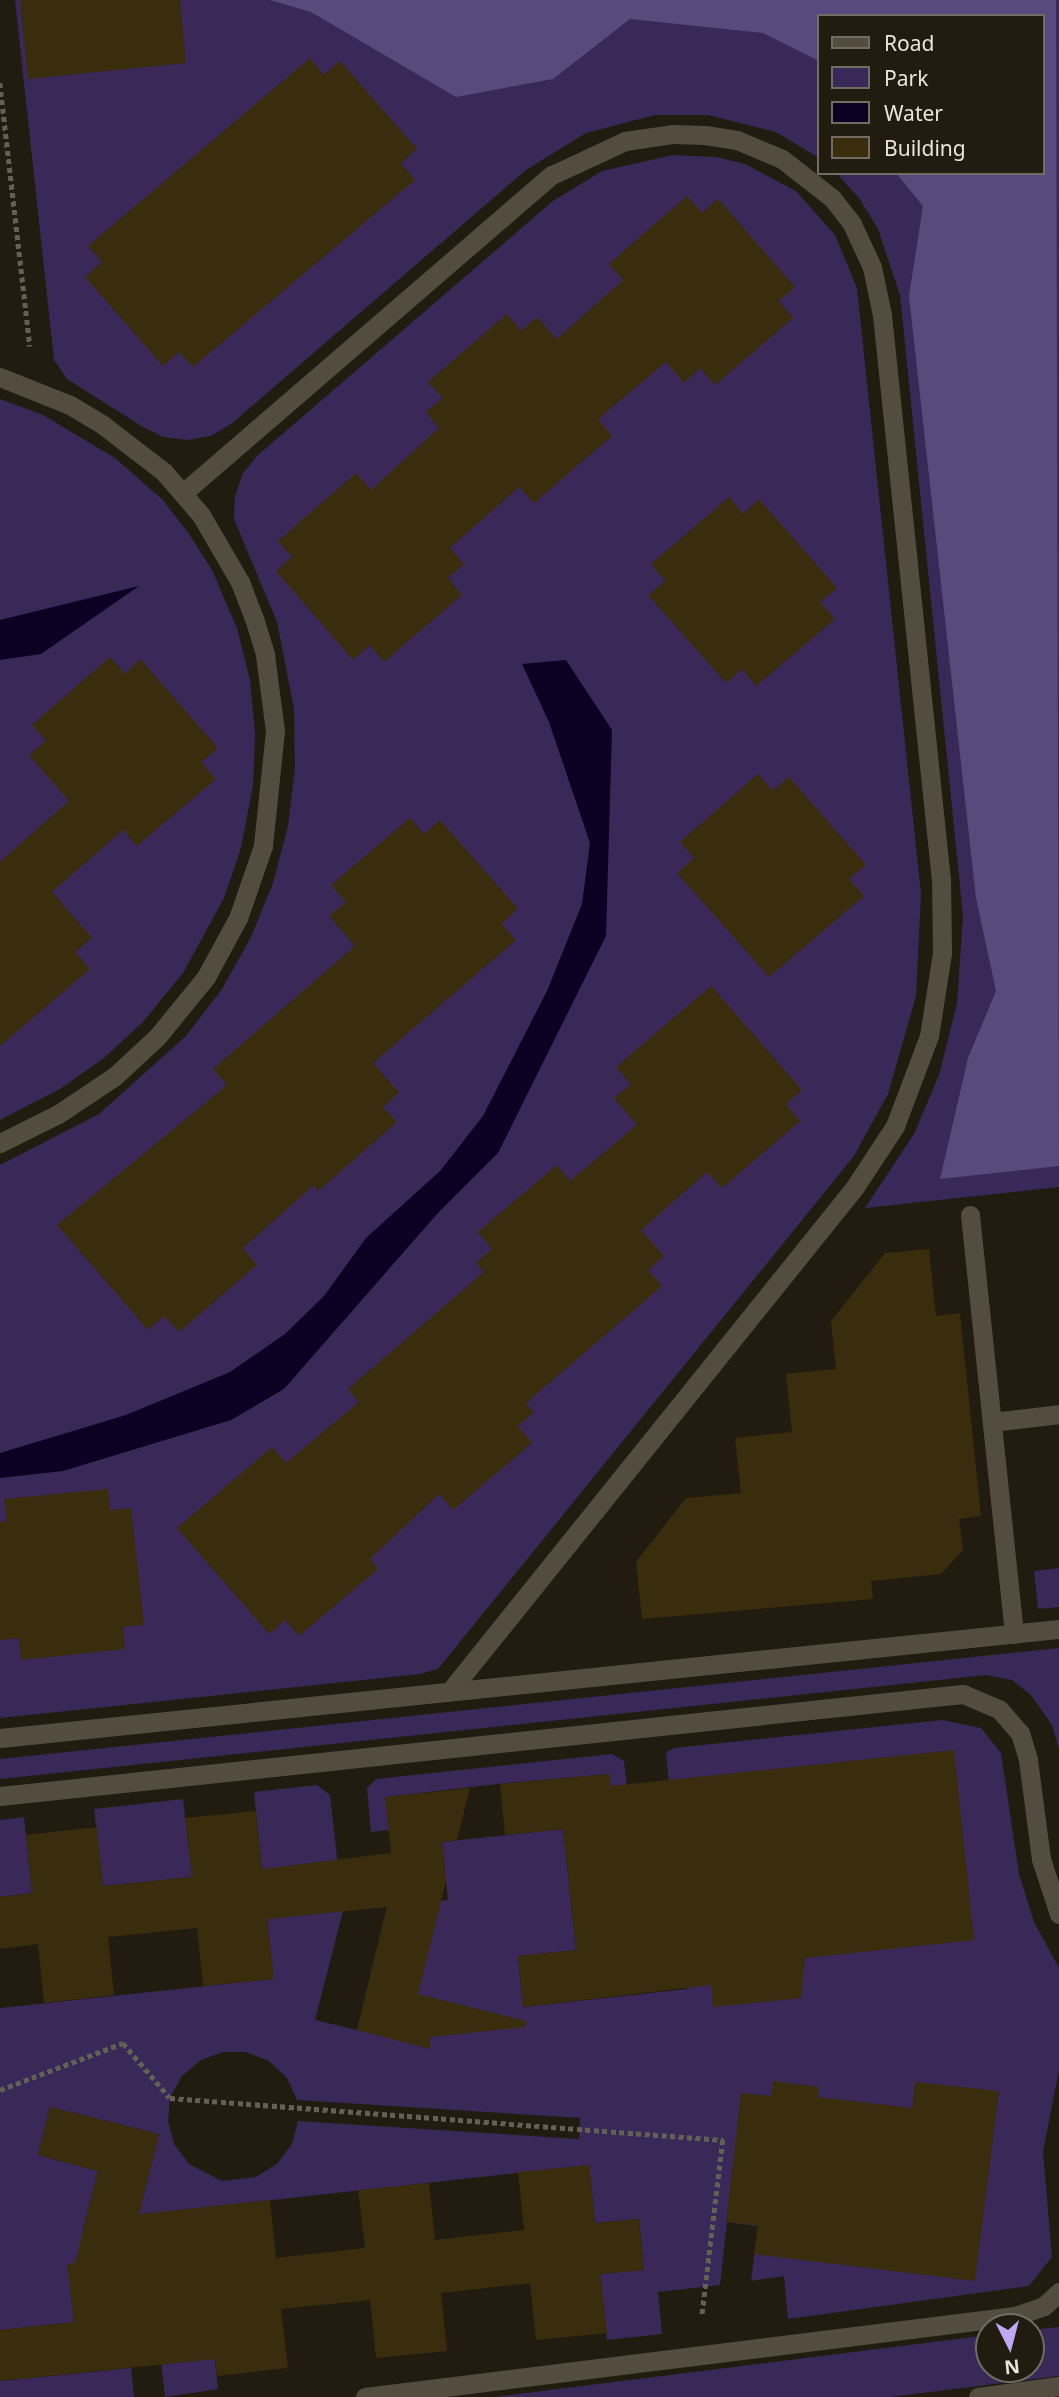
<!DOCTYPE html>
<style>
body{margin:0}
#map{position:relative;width:1059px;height:2397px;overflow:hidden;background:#221c10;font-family:"Noto Sans",sans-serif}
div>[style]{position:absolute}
.green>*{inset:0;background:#392858}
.forest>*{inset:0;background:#5a497d}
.water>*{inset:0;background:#0d0023}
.building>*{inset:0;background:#3a2d0d}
.path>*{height:4.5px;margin-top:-2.25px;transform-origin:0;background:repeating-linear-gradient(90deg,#656055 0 5px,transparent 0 8.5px)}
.service>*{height:19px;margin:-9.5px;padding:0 9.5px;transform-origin:9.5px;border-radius:9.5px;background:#544d3f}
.minor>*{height:19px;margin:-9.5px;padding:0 9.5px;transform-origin:9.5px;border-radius:9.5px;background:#544d3f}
span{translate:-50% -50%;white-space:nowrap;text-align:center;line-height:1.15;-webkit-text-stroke:5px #221c10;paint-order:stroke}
.legend{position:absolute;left:817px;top:14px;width:228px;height:161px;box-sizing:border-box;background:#221c10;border:2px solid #726c62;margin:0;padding:9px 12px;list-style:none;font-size:21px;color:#e9e5dd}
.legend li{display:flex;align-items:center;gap:14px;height:35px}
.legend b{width:35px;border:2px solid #726c62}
.north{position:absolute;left:975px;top:2313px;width:70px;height:70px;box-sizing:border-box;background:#221c10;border:2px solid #726c62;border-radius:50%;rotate:174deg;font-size:19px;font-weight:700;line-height:28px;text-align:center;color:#e9e5dd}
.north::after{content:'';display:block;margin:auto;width:24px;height:32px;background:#c0a8f3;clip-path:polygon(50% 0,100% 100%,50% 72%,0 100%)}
</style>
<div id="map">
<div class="green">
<div style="clip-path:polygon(15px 0,1059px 0,1059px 1187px,865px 1208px,914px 1134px,939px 1075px,957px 1003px,963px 916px,900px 295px,878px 229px,859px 198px,836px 173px,1043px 173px,1043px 16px,819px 16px,819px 158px,776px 132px,708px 115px,655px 115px,586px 133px,526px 170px,231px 424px,211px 436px,187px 440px,163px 437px,143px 427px,67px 379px,54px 360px)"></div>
<div style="clip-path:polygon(673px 155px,716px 157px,745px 164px,796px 191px,835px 235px,857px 288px,921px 894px,916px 996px,888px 1094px,854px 1156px,438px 1669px,420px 1674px,0 1718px,0 1165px,99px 1114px,186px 1036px,222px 989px,251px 937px,273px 883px,288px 826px,295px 768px,294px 709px,277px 622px,234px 519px,235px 496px,243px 473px,258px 455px,553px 201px,602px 171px)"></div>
<div style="clip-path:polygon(0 399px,43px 415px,115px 458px,163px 500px,189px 534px,212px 570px,237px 628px,250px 680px,255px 733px,253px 786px,241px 848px,224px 898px,183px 973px,143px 1022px,104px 1058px,60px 1089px,0 1120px)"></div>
<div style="clip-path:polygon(1059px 1568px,1059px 1607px,1038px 1609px,1034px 1571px)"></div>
<div style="clip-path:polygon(1059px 1648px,1059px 1749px,1052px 1725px,1031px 1695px,1012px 1680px,986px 1675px,0 1779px,0 1759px)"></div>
<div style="clip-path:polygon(evenodd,942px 1720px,981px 1728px,1001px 1753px,1019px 1874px,1034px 1922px,1059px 1968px,1059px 2070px,1043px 2152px,1052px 2257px,1029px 2286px,788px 2319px,784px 2276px,751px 2281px,758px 2226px,727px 2222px,720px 2285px,658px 2292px,662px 2334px,607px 2340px,600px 2274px,644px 2270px,639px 2219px,595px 2223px,589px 2165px,200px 2208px,218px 2389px,165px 2397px,149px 2255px,68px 2264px,74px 2322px,0 2330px,0 2008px,273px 1979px,267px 1919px,312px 1914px,262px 1869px,254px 1792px,317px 1785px,330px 1795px,343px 1911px,315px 2020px,357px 2030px,387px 1907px,448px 1900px,442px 1842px,563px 1829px,576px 1950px,518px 1956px,523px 2007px,687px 1989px,666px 1752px,674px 1748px,942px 1720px,223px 2052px,246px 2052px,269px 2061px,287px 2078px,297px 2100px,580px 2118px,579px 2139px,298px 2121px,292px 2144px,277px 2164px,256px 2177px,222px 2181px,189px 2164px,174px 2144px,168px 2121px,170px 2098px,182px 2076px,201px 2060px,223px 2052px,942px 1720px,50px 2107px,159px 2134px,132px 2242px,83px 2230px,98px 2171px,38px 2155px,50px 2107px)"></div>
<div style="clip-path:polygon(612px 1754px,624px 1761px,629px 1805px,613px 1807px,609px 1774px,497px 1784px,386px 1797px,389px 1830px,371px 1832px,367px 1788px,376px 1779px)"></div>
<div style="clip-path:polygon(183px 1799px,192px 1877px,103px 1886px,94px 1809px)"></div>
<div style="clip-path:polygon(24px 1817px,32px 1893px,0 1897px,0 1820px)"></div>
<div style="clip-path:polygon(1059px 2327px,1059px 2376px,890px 2397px,494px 2397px,989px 2335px,989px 2369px,1031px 2369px,1031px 2330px)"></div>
<div style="clip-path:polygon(131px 2368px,134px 2397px,0 2397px,0 2381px)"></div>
</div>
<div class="forest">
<div style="clip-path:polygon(270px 0,1056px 0,1059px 1166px,940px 1179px,968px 1058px,996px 991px,976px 898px,909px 296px,923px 206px,896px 173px,1043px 173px,1043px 16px,819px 16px,819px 61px,763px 33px,630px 19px,553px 79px,456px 97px,311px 12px)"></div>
</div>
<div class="water">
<div style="clip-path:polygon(139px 586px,41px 654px,0 660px,0 620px)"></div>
<div style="clip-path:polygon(566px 660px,612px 730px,606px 936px,498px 1153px,437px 1214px,284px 1389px,231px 1420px,63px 1471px,0 1478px,0 1453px,126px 1415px,230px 1372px,285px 1334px,324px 1296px,366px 1238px,440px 1171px,483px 1116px,547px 991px,582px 904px,590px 843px,549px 722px,522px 664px)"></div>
</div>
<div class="building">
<div style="clip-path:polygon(20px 0,180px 0,186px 63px,28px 79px)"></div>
<div style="clip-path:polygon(310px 58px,324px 75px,340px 61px,417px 149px,401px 163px,415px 180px,193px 367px,179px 352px,163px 366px,85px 277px,102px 262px,88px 246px)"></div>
<div style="clip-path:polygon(687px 196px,702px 213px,718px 199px,795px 287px,779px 301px,793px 318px,715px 385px,700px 368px,684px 383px,666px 362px,598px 419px,612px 436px,534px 503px,519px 487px,450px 548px,464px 564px,448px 578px,462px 595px,384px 662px,370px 645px,353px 660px,276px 571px,292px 557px,278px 541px,356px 473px,371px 490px,439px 428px,426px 412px,443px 398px,428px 382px,507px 314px,521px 331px,537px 317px,557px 339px,623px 280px,609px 264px)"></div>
<div style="clip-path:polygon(729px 497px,743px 514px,759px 499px,837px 588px,820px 602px,835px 619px,756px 686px,742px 669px,726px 683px,648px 595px,665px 581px,651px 564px)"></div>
<div style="clip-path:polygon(110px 657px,125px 674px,140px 659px,218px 748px,201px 762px,216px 779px,137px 846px,123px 830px,52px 892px,92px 938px,75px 952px,90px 969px,0 1046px,0 862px,69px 801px,29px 755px,46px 741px,32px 725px)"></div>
<div style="clip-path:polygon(758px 774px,773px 791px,789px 777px,866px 865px,849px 879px,864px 896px,769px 977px,677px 873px,694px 858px,680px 842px)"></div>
<div style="clip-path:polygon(410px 818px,424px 834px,440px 820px,518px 909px,501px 924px,516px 940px,373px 1063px,399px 1093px,383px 1107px,397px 1122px,318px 1191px,314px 1185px,243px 1248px,257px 1265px,179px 1332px,164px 1316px,148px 1330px,57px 1225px,227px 1085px,213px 1069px,355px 946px,329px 916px,346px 902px,331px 885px)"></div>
<div style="clip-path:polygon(711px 986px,802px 1090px,786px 1104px,800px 1121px,722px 1188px,707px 1172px,641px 1230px,664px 1256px,648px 1270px,662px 1286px,526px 1403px,534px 1412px,518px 1426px,532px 1443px,453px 1510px,439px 1494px,370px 1559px,378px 1569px,299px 1636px,285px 1620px,269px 1634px,177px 1528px,272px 1447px,286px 1463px,359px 1402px,348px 1389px,484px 1272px,476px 1263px,492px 1249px,478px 1232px,557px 1165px,570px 1181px,637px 1125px,614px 1098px,631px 1084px,616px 1067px)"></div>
<div style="clip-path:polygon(929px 1249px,936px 1316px,960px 1313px,981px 1516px,959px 1519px,963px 1550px,941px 1574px,871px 1581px,873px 1599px,642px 1619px,636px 1562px,686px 1498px,741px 1493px,735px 1438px,792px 1432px,786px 1374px,836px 1369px,831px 1321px,885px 1253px)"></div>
<div style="clip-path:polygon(108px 1489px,110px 1510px,131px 1508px,144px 1625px,123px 1627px,125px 1649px,21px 1660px,19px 1638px,0 1640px,0 1522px,7px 1521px,4px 1499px)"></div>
<div style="clip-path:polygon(954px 1750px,974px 1940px,805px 1958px,801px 1998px,713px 2007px,711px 1985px,523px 2007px,518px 1956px,576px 1950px,563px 1829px,505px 1835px,500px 1784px,610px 1774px,611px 1786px)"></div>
<div style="clip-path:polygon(470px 1788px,457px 1840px,442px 1842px,446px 1881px,418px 1994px,526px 2021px,525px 2027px,430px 2037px,430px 2049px,357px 2030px,387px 1907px,267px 1919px,274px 1979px,203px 1986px,197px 1928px,108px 1937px,114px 1995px,44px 2003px,38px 1944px,0 1949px,0 1897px,32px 1893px,26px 1835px,97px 1827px,103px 1886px,192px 1877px,185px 1818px,256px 1811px,262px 1869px,391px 1853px,385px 1797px)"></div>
<div style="clip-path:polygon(773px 2081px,819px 2087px,818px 2097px,912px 2108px,915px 2082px,999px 2091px,975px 2281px,754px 2254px,758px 2225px,726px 2222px,741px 2093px,771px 2096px)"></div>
<div style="clip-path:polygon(50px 2107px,159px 2134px,139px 2214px,270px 2200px,276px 2258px,365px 2248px,358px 2190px,429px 2183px,435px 2240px,524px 2230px,518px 2172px,589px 2165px,595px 2223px,639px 2219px,644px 2270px,600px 2274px,607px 2333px,536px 2340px,530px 2283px,441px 2293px,447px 2351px,376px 2358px,370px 2300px,281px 2309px,288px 2368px,217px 2376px,215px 2359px,0 2381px,0 2330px,74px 2322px,67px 2264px,75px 2263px,98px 2171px,38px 2155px)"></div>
</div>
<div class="path">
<div style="left:0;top:83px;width:265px;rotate:83.5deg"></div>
<div style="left:0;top:2090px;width:132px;rotate:-20.9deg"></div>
<div style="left:123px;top:2043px;width:72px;rotate:49.5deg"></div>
<div style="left:170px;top:2098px;width:555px;rotate:4.34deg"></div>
<div style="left:723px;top:2140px;width:178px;rotate:96.8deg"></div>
</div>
<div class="service">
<div style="left:183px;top:493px;width:487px;rotate:-40.8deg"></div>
<div style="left:552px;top:175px;width:81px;rotate:-25deg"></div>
<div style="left:625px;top:141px;width:49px;rotate:-8.3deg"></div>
<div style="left:673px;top:134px;width:32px;rotate:2deg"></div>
<div style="left:705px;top:135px;width:32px;rotate:9deg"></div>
<div style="left:737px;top:140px;width:49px;rotate:22.9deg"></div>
<div style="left:782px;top:159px;width:63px;rotate:38deg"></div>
<div style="left:832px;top:198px;width:33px;rotate:52deg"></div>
<div style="left:852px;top:224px;width:47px;rotate:65.1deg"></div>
<div style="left:872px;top:267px;width:49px;rotate:78.2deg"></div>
<div style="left:882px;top:315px;width:568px;rotate:84.04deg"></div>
<div style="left:941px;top:880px;width:73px;rotate:89.2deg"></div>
<div style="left:942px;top:953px;width:84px;rotate:98.9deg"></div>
<div style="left:929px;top:1036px;width:96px;rotate:110.7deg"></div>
<div style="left:895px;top:1126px;width:73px;rotate:123.3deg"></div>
<div style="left:855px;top:1187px;width:647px;rotate:128.78deg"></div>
<div style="left:970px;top:1215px;width:421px;rotate:84deg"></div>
<div style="left:992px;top:1422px;width:67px;rotate:-6.8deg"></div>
<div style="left:0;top:1796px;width:968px;rotate:-6.05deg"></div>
<div style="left:963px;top:1694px;width:39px;rotate:23deg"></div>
<div style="left:999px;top:1709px;width:32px;rotate:49deg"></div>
<div style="left:1020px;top:1733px;width:28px;rotate:73deg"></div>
<div style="left:1028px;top:1760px;width:100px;rotate:82.5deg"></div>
<div style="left:1041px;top:1859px;width:58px;rotate:71.9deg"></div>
<div style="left:365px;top:2397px;width:655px;rotate:-7.1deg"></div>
<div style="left:1015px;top:2316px;width:31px;rotate:-19deg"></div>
<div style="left:1044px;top:2306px;width:21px;rotate:-43deg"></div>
<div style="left:978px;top:2397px;width:82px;rotate:-7.7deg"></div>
</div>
<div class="minor">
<div style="left:0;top:377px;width:75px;rotate:21.8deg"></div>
<div style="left:70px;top:405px;width:39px;rotate:31deg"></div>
<div style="left:103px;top:425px;width:77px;rotate:37.6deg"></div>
<div style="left:164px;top:472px;width:57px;rotate:49.3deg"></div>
<div style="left:201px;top:515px;width:78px;rotate:59.8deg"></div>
<div style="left:240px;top:582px;width:39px;rotate:69deg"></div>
<div style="left:254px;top:618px;width:39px;rotate:73deg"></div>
<div style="left:265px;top:655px;width:77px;rotate:82.5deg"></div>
<div style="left:275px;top:731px;width:116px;rotate:96deg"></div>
<div style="left:263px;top:846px;width:76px;rotate:109.1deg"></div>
<div style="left:238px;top:918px;width:67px;rotate:118.5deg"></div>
<div style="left:206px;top:977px;width:77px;rotate:129.2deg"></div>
<div style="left:157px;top:1037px;width:57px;rotate:137.1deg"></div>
<div style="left:115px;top:1076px;width:69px;rotate:146.3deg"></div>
<div style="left:58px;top:1114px;width:65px;rotate:153.4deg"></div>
<div style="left:0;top:1738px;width:1065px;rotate:-5.88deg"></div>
</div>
<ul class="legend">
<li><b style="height:9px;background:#544d3f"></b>Road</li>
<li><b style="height:19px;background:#392858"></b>Park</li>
<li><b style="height:19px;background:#0d0023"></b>Water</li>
<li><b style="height:19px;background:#3a2d0d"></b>Building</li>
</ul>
<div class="north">N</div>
</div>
